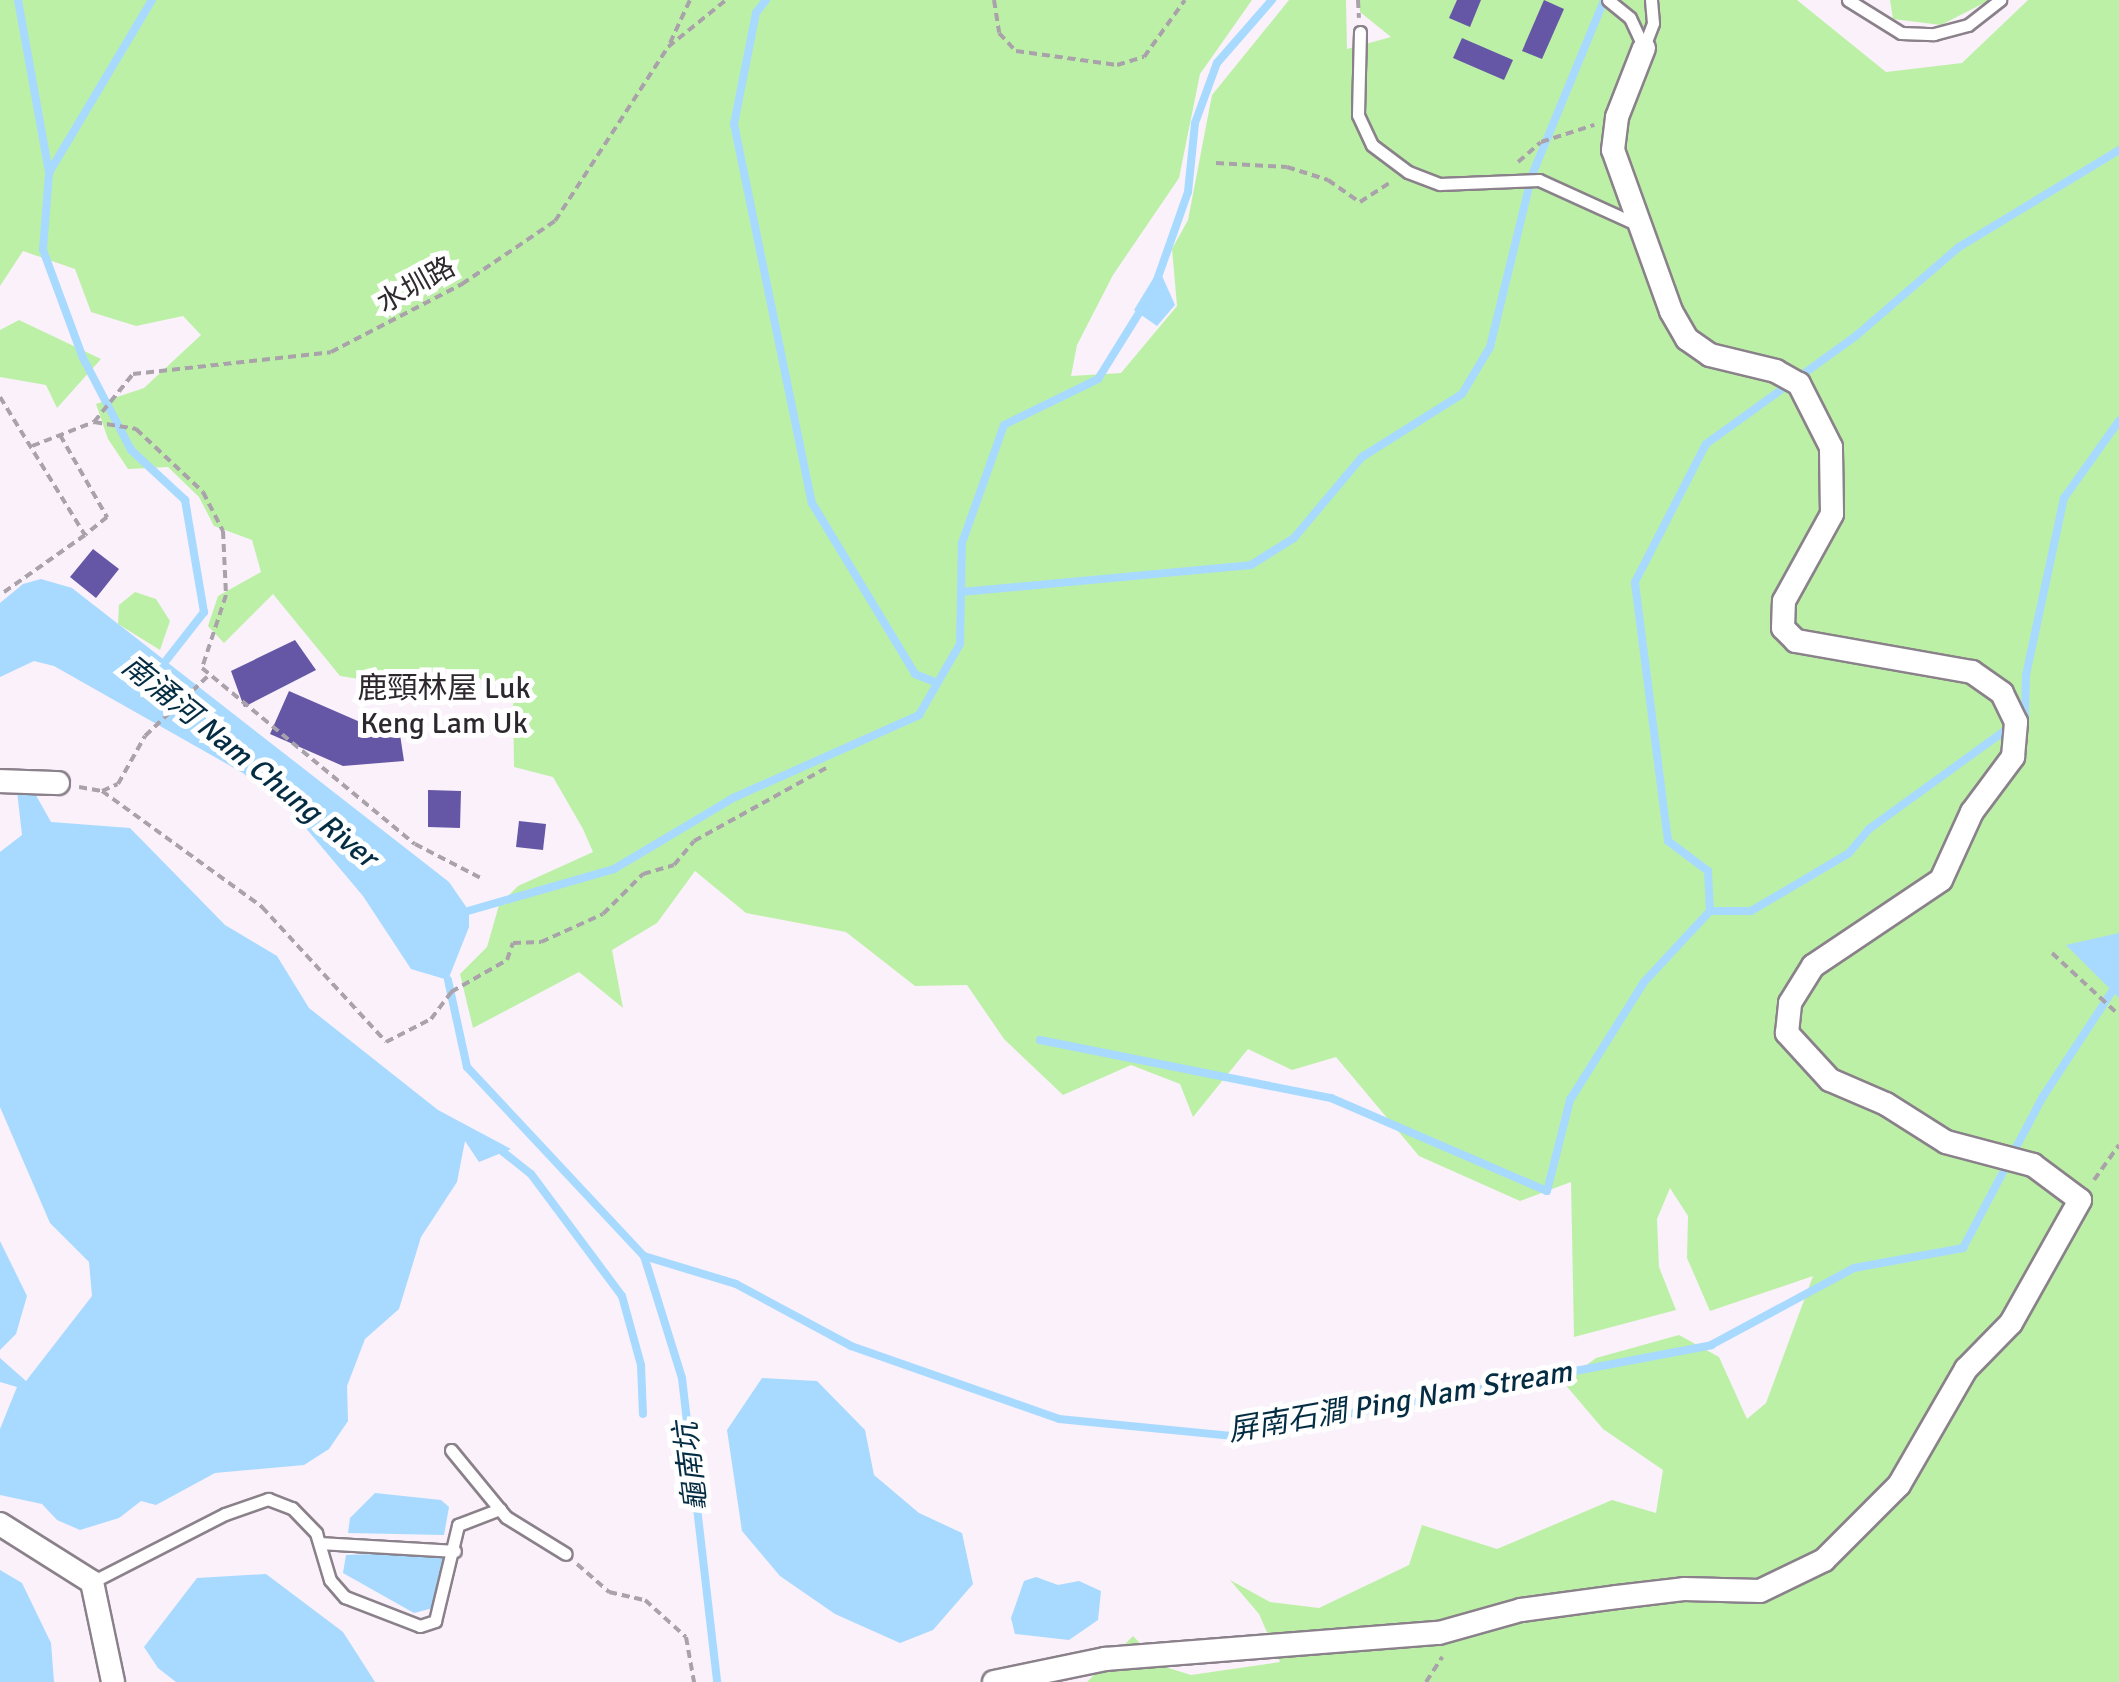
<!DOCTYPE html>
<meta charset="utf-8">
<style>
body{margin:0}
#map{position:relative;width:2119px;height:1682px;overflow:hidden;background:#faf1fb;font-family:Signika,"Noto Sans SC",sans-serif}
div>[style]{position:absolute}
.green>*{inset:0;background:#bdf0a7}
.water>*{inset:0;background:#a7dafe}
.stream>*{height:8px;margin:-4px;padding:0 4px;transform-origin:4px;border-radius:4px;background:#a7dafe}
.building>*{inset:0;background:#6557a6}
.path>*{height:4px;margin-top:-2px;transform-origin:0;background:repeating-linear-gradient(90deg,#a9a2aa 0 8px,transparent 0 13px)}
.roads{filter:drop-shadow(2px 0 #8a818a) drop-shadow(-2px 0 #8a818a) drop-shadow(0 2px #8a818a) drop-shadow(0 -2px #8a818a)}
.service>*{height:11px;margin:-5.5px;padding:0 5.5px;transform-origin:5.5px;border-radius:5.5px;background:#fff}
.minor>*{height:22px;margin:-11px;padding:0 11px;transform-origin:11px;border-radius:11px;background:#fff}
span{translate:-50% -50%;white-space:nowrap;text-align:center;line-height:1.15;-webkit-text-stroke:10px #fff;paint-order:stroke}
.street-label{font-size:28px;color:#2e2a2e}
.neighbourhood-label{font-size:30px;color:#2d272e}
.water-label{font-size:30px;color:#042d44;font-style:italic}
</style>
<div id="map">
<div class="green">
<div style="clip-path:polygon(0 0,1252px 0,1200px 74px,1179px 178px,1113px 275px,1077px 345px,1071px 376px,1121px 373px,1177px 306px,1172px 249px,1188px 220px,1212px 95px,1289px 0,1346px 0,1347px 49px,1391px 37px,1360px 12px,1359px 0,1797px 0,1886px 72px,1962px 63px,2028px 0,2119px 0,2119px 1682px,1087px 1682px,1133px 1636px,1162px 1666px,1191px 1675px,1280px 1662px,1259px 1614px,1230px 1580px,1270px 1602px,1319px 1608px,1409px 1565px,1422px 1525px,1497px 1549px,1612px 1500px,1656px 1513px,1663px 1470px,1603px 1429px,1563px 1382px,1596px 1358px,1679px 1335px,1719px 1357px,1747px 1419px,1766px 1403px,1813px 1276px,1710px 1311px,1687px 1258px,1688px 1216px,1670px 1188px,1657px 1219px,1659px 1267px,1676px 1310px,1574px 1337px,1571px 1182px,1520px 1201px,1419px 1156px,1336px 1057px,1292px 1070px,1248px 1049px,1193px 1117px,1180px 1084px,1131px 1065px,1063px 1095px,1004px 1039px,967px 985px,915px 986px,846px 932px,746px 913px,695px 871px,657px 923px,612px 950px,623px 1008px,579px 972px,473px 1028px,460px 974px,487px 947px,499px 905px,518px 886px,593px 852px,583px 829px,553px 777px,514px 767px,513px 689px,443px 668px,397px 685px,340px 676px,273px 594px,224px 643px,208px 626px,218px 596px,261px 572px,252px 540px,214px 526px,199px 497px,168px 467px,128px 469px,108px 439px,96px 404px,144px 388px,201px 335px,183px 316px,136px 326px,91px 312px,75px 269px,23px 251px,0 286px)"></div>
<div style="clip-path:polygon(1890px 0,1988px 0,1988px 1px,1941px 25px,1893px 19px)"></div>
<div style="clip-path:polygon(19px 320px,101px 359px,57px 408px,46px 385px,0 377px,0 330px)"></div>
<div style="clip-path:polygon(135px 592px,156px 599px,170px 621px,160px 650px,118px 624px,119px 605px)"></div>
</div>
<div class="water">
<div style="clip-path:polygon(1159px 269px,1175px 305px,1157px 326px,1134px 310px)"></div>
<div style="clip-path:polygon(41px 579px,72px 588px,449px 882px,469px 911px,469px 927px,448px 980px,411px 969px,363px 896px,299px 820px,243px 773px,54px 666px,34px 661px,0 677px,0 603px,23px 584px)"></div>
<div style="clip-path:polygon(33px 790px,51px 822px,130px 828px,225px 925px,277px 956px,309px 1008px,438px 1110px,511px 1149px,479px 1162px,465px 1141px,457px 1182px,421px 1237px,399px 1309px,365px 1339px,347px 1386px,348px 1421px,329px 1449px,304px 1465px,215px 1473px,156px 1505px,141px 1501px,119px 1518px,80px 1530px,57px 1520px,42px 1504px,0 1495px,0 1429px,17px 1387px,0 1382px,0 1358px,26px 1381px,92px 1296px,89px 1262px,50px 1223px,0 1107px,0 852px,22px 835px,17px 791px)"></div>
<div style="clip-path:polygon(2119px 933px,2119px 998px,2066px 945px)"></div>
<div style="clip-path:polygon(0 1241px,27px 1296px,16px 1334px,0 1350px)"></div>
<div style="clip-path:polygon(762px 1378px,817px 1381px,865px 1430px,874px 1475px,919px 1513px,962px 1533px,973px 1584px,933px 1630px,900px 1643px,835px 1614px,780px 1576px,742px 1531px,727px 1430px)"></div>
<div style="clip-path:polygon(375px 1493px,441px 1500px,449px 1507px,444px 1535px,348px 1533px,350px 1518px)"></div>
<div style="clip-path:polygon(430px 1552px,445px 1559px,433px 1608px,414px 1613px,343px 1573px,346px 1555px)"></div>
<div style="clip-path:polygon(0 1570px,22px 1583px,51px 1643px,54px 1682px,0 1682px)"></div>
<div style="clip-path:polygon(266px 1574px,343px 1632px,375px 1682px,176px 1682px,158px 1668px,144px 1647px,197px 1578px)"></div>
<div style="clip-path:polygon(1036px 1577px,1058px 1585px,1079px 1581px,1101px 1591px,1098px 1620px,1069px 1640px,1015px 1634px,1011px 1618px,1024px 1581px)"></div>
</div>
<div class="stream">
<div style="left:18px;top:0;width:176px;rotate:79.8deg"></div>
<div style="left:152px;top:0;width:201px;rotate:120.8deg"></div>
<div style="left:49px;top:173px;width:77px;rotate:94.5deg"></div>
<div style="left:43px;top:250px;width:115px;rotate:69.7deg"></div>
<div style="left:83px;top:358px;width:104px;rotate:62.4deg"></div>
<div style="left:131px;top:450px;width:74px;rotate:42.8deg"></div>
<div style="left:185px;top:500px;width:114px;rotate:80.4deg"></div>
<div style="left:204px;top:612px;width:70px;rotate:128deg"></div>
<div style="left:766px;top:0;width:16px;rotate:128deg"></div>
<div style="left:756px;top:13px;width:113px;rotate:101.2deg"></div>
<div style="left:734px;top:124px;width:387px;rotate:78.4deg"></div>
<div style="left:812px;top:503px;width:200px;rotate:58.9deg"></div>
<div style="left:915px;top:674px;width:24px;rotate:22deg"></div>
<div style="left:1157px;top:280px;width:93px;rotate:-70.6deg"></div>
<div style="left:1188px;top:192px;width:69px;rotate:-84.2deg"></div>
<div style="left:1195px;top:123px;width:64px;rotate:-69.9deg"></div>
<div style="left:1217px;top:63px;width:84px;rotate:-48.9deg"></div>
<div style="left:961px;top:592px;width:291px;rotate:-5.3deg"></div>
<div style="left:1251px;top:565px;width:51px;rotate:-32.1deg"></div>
<div style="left:1294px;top:538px;width:106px;rotate:-50deg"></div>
<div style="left:1362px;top:457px;width:118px;rotate:-32.2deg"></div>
<div style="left:1462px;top:394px;width:55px;rotate:-59.2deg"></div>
<div style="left:1490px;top:347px;width:177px;rotate:-76.3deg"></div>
<div style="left:1532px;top:175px;width:189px;rotate:-67.6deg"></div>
<div style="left:1710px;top:911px;width:41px"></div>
<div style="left:1751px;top:911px;width:114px;rotate:-30.6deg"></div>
<div style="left:1849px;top:853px;width:31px;rotate:-50deg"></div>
<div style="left:1869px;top:829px;width:193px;rotate:-35.9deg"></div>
<div style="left:2025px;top:716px;width:41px;rotate:-88.6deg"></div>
<div style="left:2026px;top:675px;width:181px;rotate:-77.9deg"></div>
<div style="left:2064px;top:498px;width:95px;rotate:-54.5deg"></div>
<div style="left:461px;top:913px;width:159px;rotate:-16deg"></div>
<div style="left:614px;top:869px;width:139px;rotate:-30.8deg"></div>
<div style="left:733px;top:798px;width:204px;rotate:-24deg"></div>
<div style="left:919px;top:715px;width:82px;rotate:-60deg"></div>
<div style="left:960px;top:644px;width:101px;rotate:-88.9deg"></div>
<div style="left:962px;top:543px;width:125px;rotate:-70.4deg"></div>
<div style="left:1004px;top:425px;width:105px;rotate:-26.1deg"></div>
<div style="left:1098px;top:379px;width:81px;rotate:-58.1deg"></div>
<div style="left:448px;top:980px;width:89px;rotate:77.7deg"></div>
<div style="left:467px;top:1067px;width:259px;rotate:46.9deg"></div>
<div style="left:644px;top:1256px;width:96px;rotate:16.9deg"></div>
<div style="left:736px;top:1284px;width:131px;rotate:28.3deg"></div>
<div style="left:851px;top:1346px;width:220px;rotate:19.3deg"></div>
<div style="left:1059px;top:1419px;width:173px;rotate:5.6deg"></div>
<div style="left:1231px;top:1436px;width:489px;rotate:-10.7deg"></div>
<div style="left:1711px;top:1345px;width:162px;rotate:-28.3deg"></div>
<div style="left:1854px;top:1268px;width:111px;rotate:-10.4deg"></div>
<div style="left:1963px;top:1248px;width:170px;rotate:-62.2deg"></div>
<div style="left:2042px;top:1098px;width:140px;rotate:-56.7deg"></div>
<div style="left:1040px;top:1040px;width:297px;rotate:11.3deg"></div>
<div style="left:1331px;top:1098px;width:235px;rotate:23.3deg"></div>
<div style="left:1547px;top:1191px;width:94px;rotate:-75.8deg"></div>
<div style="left:1570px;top:1100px;width:139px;rotate:-57.9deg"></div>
<div style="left:1644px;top:982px;width:97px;rotate:-47.1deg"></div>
<div style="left:1710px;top:911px;width:40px;rotate:-92.9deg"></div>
<div style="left:1708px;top:871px;width:50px;rotate:-143.1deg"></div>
<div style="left:1668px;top:841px;width:261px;rotate:-97.3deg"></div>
<div style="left:1635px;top:582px;width:155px;rotate:-62.8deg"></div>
<div style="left:1706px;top:444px;width:186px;rotate:-35.8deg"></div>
<div style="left:1857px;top:335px;width:135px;rotate:-40.8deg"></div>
<div style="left:1959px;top:247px;width:187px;rotate:-31.2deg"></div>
<div style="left:497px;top:1147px;width:43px;rotate:38.5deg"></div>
<div style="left:531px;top:1174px;width:152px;rotate:53.3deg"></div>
<div style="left:622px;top:1296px;width:72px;rotate:74.6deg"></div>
<div style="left:641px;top:1365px;width:49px;rotate:87.7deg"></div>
<div style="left:644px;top:1256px;width:128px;rotate:72.7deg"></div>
<div style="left:682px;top:1378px;width:306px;rotate:83.4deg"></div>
</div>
<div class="building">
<div style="clip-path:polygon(1457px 0,1481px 0,1470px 27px,1449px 18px)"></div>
<div style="clip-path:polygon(1544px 0,1564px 9px,1542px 59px,1522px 51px)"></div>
<div style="clip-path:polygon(1462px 38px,1513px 60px,1504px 80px,1453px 58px)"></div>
<div style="clip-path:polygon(93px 549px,119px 569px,96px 598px,70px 577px)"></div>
<div style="clip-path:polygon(295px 640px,316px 670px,244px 707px,231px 671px)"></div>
<div style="clip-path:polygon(289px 691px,367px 725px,398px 721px,404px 761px,343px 766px,270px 734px)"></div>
<div style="clip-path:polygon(428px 790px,461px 791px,460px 828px,428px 827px)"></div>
<div style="clip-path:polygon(519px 821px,546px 824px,543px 850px,516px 847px)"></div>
</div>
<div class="path">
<div style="left:994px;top:0;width:33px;rotate:81deg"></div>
<div style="left:999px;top:33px;width:25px;rotate:47deg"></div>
<div style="left:1016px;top:51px;width:102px;rotate:7.9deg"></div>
<div style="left:1117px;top:65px;width:28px;rotate:-17deg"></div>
<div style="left:1144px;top:57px;width:70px;rotate:-54.3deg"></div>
<div style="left:1358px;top:0;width:18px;rotate:87deg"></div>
<div style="left:670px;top:43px;width:47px;rotate:-65.1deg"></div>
<div style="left:1518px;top:162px;width:30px;rotate:-41deg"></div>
<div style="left:1541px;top:142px;width:56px;rotate:-17.8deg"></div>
<div style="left:1216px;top:163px;width:71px;rotate:3.2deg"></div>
<div style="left:1287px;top:167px;width:43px;rotate:17.6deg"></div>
<div style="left:1328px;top:180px;width:39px;rotate:35deg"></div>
<div style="left:1360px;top:202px;width:37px;rotate:-33deg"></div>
<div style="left:0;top:397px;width:162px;rotate:58.4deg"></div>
<div style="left:85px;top:535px;width:104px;rotate:144.8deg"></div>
<div style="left:94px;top:422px;width:43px;rotate:9.5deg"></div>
<div style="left:136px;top:429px;width:92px;rotate:43.2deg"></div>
<div style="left:203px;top:492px;width:44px;rotate:62.9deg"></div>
<div style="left:223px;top:531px;width:64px;rotate:87.3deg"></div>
<div style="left:226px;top:595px;width:77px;rotate:108.2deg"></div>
<div style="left:202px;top:668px;width:276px;rotate:39.6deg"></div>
<div style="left:415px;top:844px;width:74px;rotate:27.3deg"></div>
<div style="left:60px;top:435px;width:95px;rotate:60.2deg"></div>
<div style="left:107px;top:517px;width:28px;rotate:141deg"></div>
<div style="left:32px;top:446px;width:66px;rotate:-21.2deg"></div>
<div style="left:94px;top:422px;width:62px;rotate:-50.9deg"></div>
<div style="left:133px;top:374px;width:199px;rotate:-6.3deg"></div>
<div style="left:331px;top:352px;width:148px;rotate:-27.4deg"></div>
<div style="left:462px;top:284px;width:112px;rotate:-34.1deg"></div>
<div style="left:555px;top:221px;width:207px;rotate:-57deg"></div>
<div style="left:668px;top:47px;width:75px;rotate:-39deg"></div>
<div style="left:79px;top:787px;width:23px;rotate:10deg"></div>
<div style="left:102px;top:791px;width:17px;rotate:-24deg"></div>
<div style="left:118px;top:784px;width:55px;rotate:-60.6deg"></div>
<div style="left:145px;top:736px;width:88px;rotate:-43.6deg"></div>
<div style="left:102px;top:791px;width:198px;rotate:35.9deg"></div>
<div style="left:262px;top:907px;width:183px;rotate:47.4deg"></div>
<div style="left:386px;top:1042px;width:51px;rotate:-27.1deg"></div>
<div style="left:431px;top:1019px;width:34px;rotate:-53deg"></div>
<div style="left:451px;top:992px;width:64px;rotate:-29.7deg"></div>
<div style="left:507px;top:960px;width:18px;rotate:-71deg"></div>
<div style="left:513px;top:943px;width:28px;rotate:-2deg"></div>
<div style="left:541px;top:942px;width:68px;rotate:-24.3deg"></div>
<div style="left:603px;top:914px;width:57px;rotate:-45deg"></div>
<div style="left:643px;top:874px;width:32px;rotate:-16deg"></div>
<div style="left:674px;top:865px;width:31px;rotate:-50deg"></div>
<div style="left:694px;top:841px;width:155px;rotate:-28.9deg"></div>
<div style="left:2052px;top:953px;width:91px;rotate:42.8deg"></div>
<div style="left:2094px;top:1180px;width:43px;rotate:-54.5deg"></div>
<div style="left:577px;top:1564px;width:43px;rotate:41.2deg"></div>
<div style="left:609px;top:1592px;width:37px;rotate:13deg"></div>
<div style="left:645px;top:1600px;width:55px;rotate:42.1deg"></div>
<div style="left:686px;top:1637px;width:46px;rotate:79.9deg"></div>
<div style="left:1426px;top:1682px;width:30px;rotate:-57deg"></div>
</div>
<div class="roads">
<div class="service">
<div style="left:1608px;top:0;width:28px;rotate:39deg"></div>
<div style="left:1630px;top:18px;width:33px;rotate:65deg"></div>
<div style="left:1848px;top:0;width:62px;rotate:31.9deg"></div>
<div style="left:1901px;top:33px;width:33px;rotate:2deg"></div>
<div style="left:1934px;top:34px;width:35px;rotate:-15deg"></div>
<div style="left:1968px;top:25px;width:41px;rotate:-38deg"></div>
<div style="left:1360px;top:32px;width:83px;rotate:91.4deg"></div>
<div style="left:1358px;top:115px;width:33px;rotate:65deg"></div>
<div style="left:1372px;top:145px;width:45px;rotate:36.9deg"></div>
<div style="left:1408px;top:172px;width:34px;rotate:21deg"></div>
<div style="left:1440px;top:184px;width:99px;rotate:-2.3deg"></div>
<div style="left:1539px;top:180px;width:107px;rotate:24.4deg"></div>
<div style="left:1645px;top:44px;width:22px;rotate:-69deg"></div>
<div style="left:1653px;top:23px;width:23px;rotate:-95deg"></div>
<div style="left:451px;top:1450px;width:87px;rotate:50.6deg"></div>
<div style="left:506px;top:1517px;width:70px;rotate:31.7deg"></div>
<div style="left:320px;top:1543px;width:135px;rotate:3.4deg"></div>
<div style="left:92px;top:1582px;width:149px;rotate:-27.1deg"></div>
<div style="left:225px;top:1514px;width:46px;rotate:-19.2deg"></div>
<div style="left:268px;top:1499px;width:26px;rotate:21deg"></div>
<div style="left:292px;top:1508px;width:35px;rotate:46deg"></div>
<div style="left:316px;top:1533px;width:49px;rotate:73.4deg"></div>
<div style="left:330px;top:1580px;width:23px;rotate:49deg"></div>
<div style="left:345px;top:1597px;width:80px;rotate:21.1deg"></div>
<div style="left:420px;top:1626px;width:16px;rotate:-18deg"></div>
<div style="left:435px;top:1621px;width:99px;rotate:-76.5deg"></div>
<div style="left:458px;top:1525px;width:45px;rotate:-20.9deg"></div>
</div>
<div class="minor">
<div style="left:0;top:781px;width:58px;rotate:2deg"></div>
<div style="left:0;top:1524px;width:109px;rotate:32.2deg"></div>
<div style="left:92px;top:1582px;width:102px;rotate:78.1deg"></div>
<div style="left:994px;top:1682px;width:113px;rotate:-11.7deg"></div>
<div style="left:1105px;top:1659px;width:335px;rotate:-4.5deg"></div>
<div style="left:1439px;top:1633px;width:85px;rotate:-15.7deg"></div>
<div style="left:1521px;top:1610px;width:97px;rotate:-7.7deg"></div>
<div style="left:1617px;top:1597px;width:67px;rotate:-6.8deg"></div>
<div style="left:1684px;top:1589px;width:76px;rotate:1.5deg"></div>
<div style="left:1760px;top:1591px;width:71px;rotate:-25.8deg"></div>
<div style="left:1824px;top:1560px;width:106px;rotate:-45deg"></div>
<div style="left:1899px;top:1485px;width:134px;rotate:-60deg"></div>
<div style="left:1966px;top:1369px;width:64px;rotate:-45.6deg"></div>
<div style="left:2011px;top:1323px;width:141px;rotate:-60.7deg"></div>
<div style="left:2080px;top:1200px;width:59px;rotate:-143.3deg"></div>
<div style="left:2033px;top:1165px;width:90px;rotate:-165.2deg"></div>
<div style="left:1946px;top:1142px;width:71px;rotate:-147.7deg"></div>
<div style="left:1886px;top:1104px;width:61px;rotate:-156.8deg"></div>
<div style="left:1830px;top:1080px;width:64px;rotate:-132.5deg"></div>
<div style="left:1787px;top:1033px;width:30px;rotate:-84deg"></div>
<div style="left:1790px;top:1003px;width:44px;rotate:-58.1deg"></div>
<div style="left:1813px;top:966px;width:154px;rotate:-33.9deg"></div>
<div style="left:1941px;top:880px;width:75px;rotate:-65.5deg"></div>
<div style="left:1972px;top:812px;width:69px;rotate:-53.3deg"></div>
<div style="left:2013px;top:757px;width:35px;rotate:-85deg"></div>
<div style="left:2016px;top:722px;width:32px;rotate:-116deg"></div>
<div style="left:2002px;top:693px;width:37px;rotate:-145deg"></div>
<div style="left:1972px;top:672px;width:179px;rotate:-170deg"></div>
<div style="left:1796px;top:641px;width:18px;rotate:-135deg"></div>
<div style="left:1783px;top:628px;width:27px;rotate:-88deg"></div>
<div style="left:1784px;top:601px;width:99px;rotate:-61.1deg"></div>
<div style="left:1832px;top:514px;width:67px;rotate:-90.9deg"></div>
<div style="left:1831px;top:447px;width:71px;rotate:-116.9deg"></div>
<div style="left:1799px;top:384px;width:26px;rotate:-151deg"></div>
<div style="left:1776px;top:371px;width:68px;rotate:-166.4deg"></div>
<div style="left:1710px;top:355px;width:28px;rotate:-145deg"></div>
<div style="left:1687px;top:339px;width:32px;rotate:-120deg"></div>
<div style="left:1671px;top:311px;width:171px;rotate:-109.8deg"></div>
<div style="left:1613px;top:150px;width:33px;rotate:-83deg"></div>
<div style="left:1617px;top:117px;width:74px;rotate:-68.6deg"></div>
</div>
</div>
<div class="street-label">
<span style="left:416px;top:285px;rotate:-29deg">水圳路</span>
</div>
<div class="neighbourhood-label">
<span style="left:444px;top:706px">鹿頸林屋 Luk<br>Keng Lam Uk</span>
</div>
<div class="water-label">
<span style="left:249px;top:762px;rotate:39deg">南涌河 Nam Chung River</span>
<span style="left:1400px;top:1402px;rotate:-10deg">屏南石澗 Ping Nam Stream</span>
<span style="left:692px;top:1467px;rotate:-97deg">龜南坑</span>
</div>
</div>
